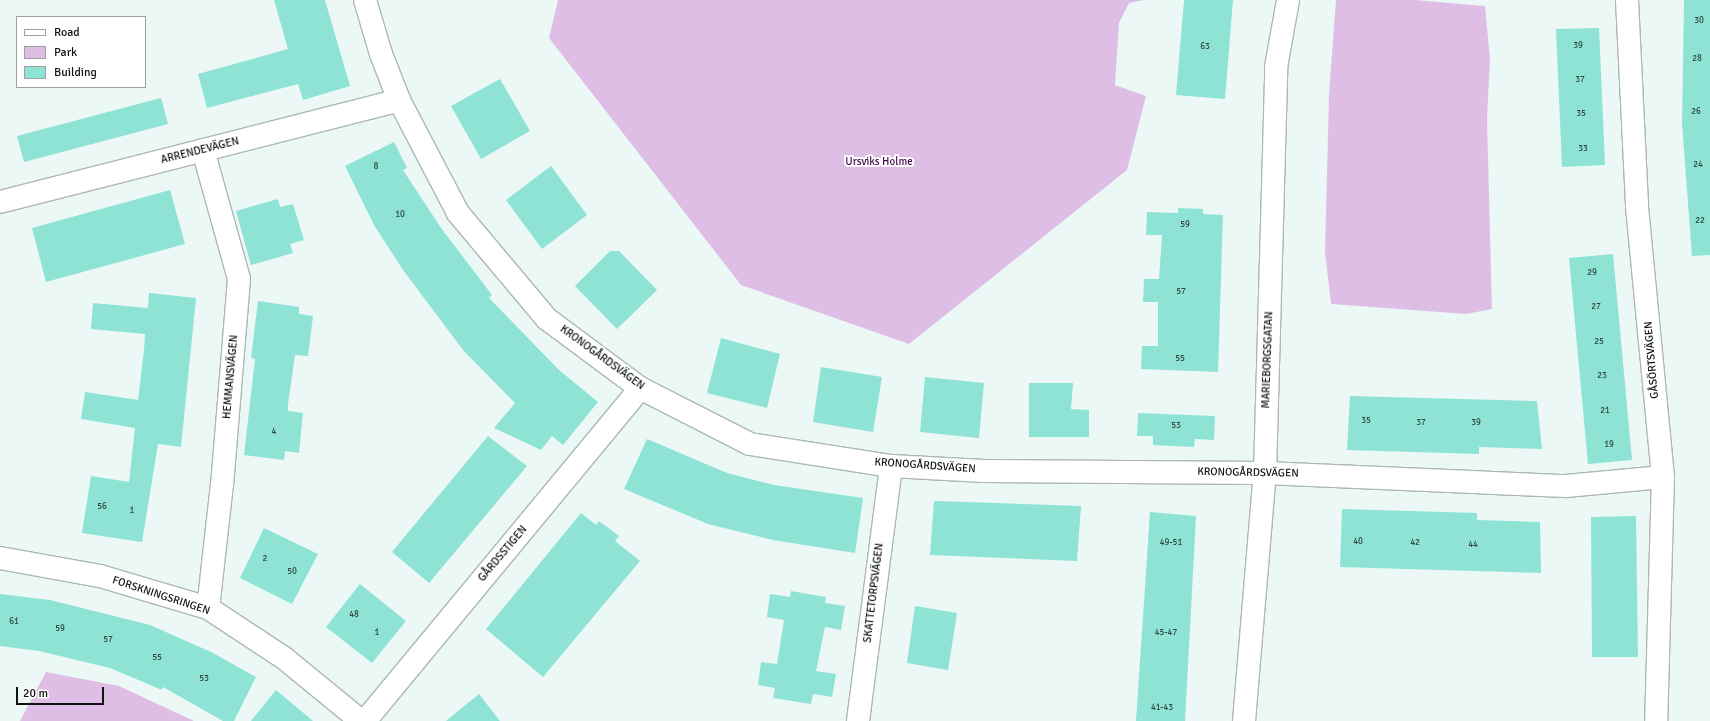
<!DOCTYPE html>
<meta charset="utf-8">
<style>
body{margin:0}
#map{position:relative;width:1710px;height:721px;overflow:hidden;background:#ebf8f6;font-family:Signika,sans-serif}
div>[style]{position:absolute}
.green>*{inset:0;background:#dfbee6}
.building>*{inset:0;background:#8ee3d5}
.roads{filter:drop-shadow(1px 0 #acb8b5) drop-shadow(-1px 0 #acb8b5) drop-shadow(0 1px #acb8b5) drop-shadow(0 -1px #acb8b5)}
.minor>*{height:22px;margin:-11px;padding:0 11px;transform-origin:11px;border-radius:11px;background:#fff}
span{translate:-50% -50%;white-space:nowrap;text-align:center;line-height:1.15;-webkit-text-stroke:4px #fff;paint-order:stroke}
.number-label{font-size:9px;color:#2e4642}
.number-label span{-webkit-text-stroke-width:0}
.street-label{font-size:11px;color:#0e1211}
.park-label{font-size:11px;color:#430e4c}
.legend{position:absolute;left:16px;top:16px;width:130px;height:72px;box-sizing:border-box;background:#fff;border:1px solid #9fa0a0;margin:0;padding:5px 7px;list-style:none;font-size:12px;color:#0e1211}
.legend li{display:flex;align-items:center;gap:8px;height:20px}
.legend b{width:20px;border:1px solid #9fa0a0}
.scale{position:absolute;left:16px;top:687px;width:88px;height:18px;box-sizing:border-box;border:2px solid #0e1211;border-top:0;padding-left:5px;font-size:12px;line-height:14px;white-space:nowrap;color:#0e1211;-webkit-text-stroke:3px #fff;paint-order:stroke}
</style>
<div id="map">
<div class="green">
<div style="clip-path:polygon(558px 0,1144px 0,1129px 3px,1119px 23px,1115px 85px,1146px 96px,1127px 170px,909px 344px,741px 285px,549px 38px)"></div>
<div style="clip-path:polygon(1336px 0,1415px 0,1485px 6px,1490px 59px,1487px 119px,1492px 309px,1466px 314px,1331px 304px,1325px 252px,1329px 94px)"></div>
<div style="clip-path:polygon(46px 672px,119px 686px,194px 721px,20px 721px)"></div>
</div>
<div class="building">
<div style="clip-path:polygon(274px 0,325px 0,350px 86px,303px 100px,298px 84px,207px 108px,198px 74px,288px 49px)"></div>
<div style="clip-path:polygon(1184px 0,1233px 0,1225px 99px,1176px 95px)"></div>
<div style="clip-path:polygon(1684px 0,1710px 0,1710px 255px,1692px 256px,1682px 124px)"></div>
<div style="clip-path:polygon(1599px 28px,1605px 165px,1562px 167px,1556px 29px)"></div>
<div style="clip-path:polygon(500px 79px,530px 131px,481px 159px,451px 106px)"></div>
<div style="clip-path:polygon(161px 98px,168px 124px,24px 162px,17px 136px)"></div>
<div style="clip-path:polygon(394px 142px,407px 168px,403px 170px,441px 228px,492px 295px,489px 298px,559px 370px,598px 402px,563px 445px,552px 436px,541px 450px,494px 428px,515px 403px,463px 350px,403px 270px,374px 225px,345px 166px)"></div>
<div style="clip-path:polygon(551px 166px,587px 215px,542px 249px,506px 200px)"></div>
<div style="clip-path:polygon(170px 190px,185px 244px,46px 282px,32px 228px)"></div>
<div style="clip-path:polygon(278px 199px,280px 207px,293px 204px,304px 240px,290px 244px,293px 253px,251px 265px,236px 211px)"></div>
<div style="clip-path:polygon(1178px 208px,1203px 209px,1203px 214px,1223px 215px,1218px 372px,1141px 369px,1142px 346px,1158px 346px,1158px 302px,1143px 302px,1144px 279px,1159px 279px,1162px 235px,1146px 235px,1147px 212px,1178px 213px)"></div>
<div style="clip-path:polygon(610px 251px,619px 251px,657px 290px,617px 329px,575px 286px)"></div>
<div style="clip-path:polygon(1613px 254px,1632px 460px,1588px 464px,1569px 258px)"></div>
<div style="clip-path:polygon(149px 293px,196px 298px,181px 447px,158px 444px,142px 542px,82px 533px,91px 476px,129px 482px,135px 428px,81px 419px,85px 392px,138px 400px,144px 350px,145px 334px,91px 329px,93px 303px,148px 308px)"></div>
<div style="clip-path:polygon(258px 301px,299px 307px,299px 314px,313px 316px,308px 356px,295px 355px,288px 404px,288px 411px,303px 413px,299px 453px,285px 451px,284px 460px,244px 455px,255px 359px,251px 358px)"></div>
<div style="clip-path:polygon(721px 338px,780px 354px,767px 408px,707px 393px)"></div>
<div style="clip-path:polygon(821px 367px,882px 377px,873px 432px,813px 422px)"></div>
<div style="clip-path:polygon(925px 377px,984px 383px,979px 438px,920px 432px)"></div>
<div style="clip-path:polygon(1029px 383px,1073px 383px,1071px 409px,1089px 410px,1089px 437px,1029px 437px)"></div>
<div style="clip-path:polygon(1350px 396px,1537px 401px,1542px 449px,1479px 447px,1479px 454px,1347px 450px)"></div>
<div style="clip-path:polygon(1138px 413px,1215px 416px,1214px 440px,1195px 439px,1194px 447px,1153px 445px,1153px 436px,1137px 436px)"></div>
<div style="clip-path:polygon(488px 436px,527px 466px,429px 583px,392px 552px)"></div>
<div style="clip-path:polygon(647px 439px,727px 473px,774px 485px,863px 498px,855px 553px,773px 540px,708px 524px,624px 489px)"></div>
<div style="clip-path:polygon(934px 501px,1081px 506px,1077px 561px,930px 555px)"></div>
<div style="clip-path:polygon(1342px 509px,1477px 513px,1477px 520px,1540px 522px,1541px 573px,1340px 567px)"></div>
<div style="clip-path:polygon(1150px 512px,1196px 516px,1185px 721px,1136px 721px)"></div>
<div style="clip-path:polygon(581px 513px,596px 525px,599px 521px,619px 536px,615px 541px,640px 561px,543px 677px,486px 629px)"></div>
<div style="clip-path:polygon(1636px 516px,1638px 657px,1592px 657px,1591px 517px)"></div>
<div style="clip-path:polygon(264px 528px,318px 554px,292px 604px,240px 578px)"></div>
<div style="clip-path:polygon(360px 584px,406px 621px,372px 663px,326px 627px)"></div>
<div style="clip-path:polygon(791px 591px,826px 597px,825px 603px,845px 606px,841px 630px,825px 627px,816px 671px,836px 674px,832px 697px,813px 694px,811px 704px,773px 698px,775px 688px,758px 685px,761px 662px,777px 664px,784px 620px,767px 617px,770px 594px,790px 597px)"></div>
<div style="clip-path:polygon(0 594px,50px 600px,150px 625px,211px 652px,256px 677px,234px 721px,223px 721px,163px 687px,162px 690px,110px 668px,39px 651px,0 646px)"></div>
<div style="clip-path:polygon(915px 606px,957px 613px,948px 670px,907px 663px)"></div>
<div style="clip-path:polygon(276px 690px,313px 721px,251px 721px)"></div>
<div style="clip-path:polygon(479px 694px,500px 721px,446px 721px)"></div>
</div>
<div class="roads">
<div class="minor">
<div style="left:365px;top:0;width:56px;rotate:73.5deg"></div>
<div style="left:381px;top:54px;width:49px;rotate:68.6deg"></div>
<div style="left:399px;top:100px;width:127px;rotate:62.4deg"></div>
<div style="left:458px;top:213px;width:138px;rotate:50deg"></div>
<div style="left:547px;top:319px;width:116px;rotate:36.6deg"></div>
<div style="left:640px;top:388px;width:123px;rotate:27deg"></div>
<div style="left:750px;top:444px;width:143px;rotate:8.9deg"></div>
<div style="left:891px;top:466px;width:93px;rotate:3.1deg"></div>
<div style="left:984px;top:471px;width:281px;rotate:0.4deg"></div>
<div style="left:1265px;top:473px;width:301px;rotate:2.5deg"></div>
<div style="left:1566px;top:486px;width:97px;rotate:-5.3deg"></div>
<div style="left:1627px;top:0;width:207px;rotate:87.2deg"></div>
<div style="left:1637px;top:207px;width:271px;rotate:84.5deg"></div>
<div style="left:1663px;top:477px;width:244px;rotate:91.6deg"></div>
<div style="left:203px;top:150px;width:134px;rotate:74.4deg"></div>
<div style="left:239px;top:279px;width:206px;rotate:94.7deg"></div>
<div style="left:222px;top:484px;width:125px;rotate:96.4deg"></div>
<div style="left:0;top:202px;width:412px;rotate:-14.3deg"></div>
<div style="left:0;top:558px;width:102px;rotate:10.2deg"></div>
<div style="left:100px;top:576px;width:113px;rotate:16.5deg"></div>
<div style="left:208px;top:608px;width:91px;rotate:33.3deg"></div>
<div style="left:284px;top:658px;width:99px;rotate:39.3deg"></div>
<div style="left:365px;top:721px;width:432px;rotate:-50.4deg"></div>
<div style="left:858px;top:721px;width:257px;rotate:-82.6deg"></div>
<div style="left:1244px;top:721px;width:249px;rotate:-85.2deg"></div>
<div style="left:1265px;top:473px;width:406px;rotate:-88.4deg"></div>
<div style="left:1276px;top:67px;width:68px;rotate:-79.8deg"></div>
</div>
</div>
<div class="number-label">
<span style="left:1699px;top:21px">30</span>
<span style="left:1578px;top:46px">39</span>
<span style="left:1205px;top:47px">63</span>
<span style="left:1697px;top:59px">28</span>
<span style="left:1580px;top:80px">37</span>
<span style="left:1696px;top:112px">26</span>
<span style="left:1581px;top:114px">35</span>
<span style="left:1583px;top:149px">33</span>
<span style="left:1698px;top:165px">24</span>
<span style="left:376px;top:167px">8</span>
<span style="left:400px;top:215px">10</span>
<span style="left:1700px;top:221px">22</span>
<span style="left:1185px;top:225px">59</span>
<span style="left:1592px;top:273px">29</span>
<span style="left:1181px;top:292px">57</span>
<span style="left:1596px;top:307px">27</span>
<span style="left:1599px;top:342px">25</span>
<span style="left:1180px;top:359px">55</span>
<span style="left:1602px;top:376px">23</span>
<span style="left:1605px;top:411px">21</span>
<span style="left:1366px;top:421px">35</span>
<span style="left:1421px;top:423px">37</span>
<span style="left:1476px;top:423px">39</span>
<span style="left:1176px;top:426px">53</span>
<span style="left:274px;top:432px">4</span>
<span style="left:1609px;top:445px">19</span>
<span style="left:102px;top:507px">56</span>
<span style="left:132px;top:511px">1</span>
<span style="left:1358px;top:542px">40</span>
<span style="left:1171px;top:543px">49-51</span>
<span style="left:1415px;top:543px">42</span>
<span style="left:1473px;top:545px">44</span>
<span style="left:265px;top:559px">2</span>
<span style="left:292px;top:572px">50</span>
<span style="left:354px;top:615px">48</span>
<span style="left:14px;top:622px">61</span>
<span style="left:60px;top:629px">59</span>
<span style="left:377px;top:633px">1</span>
<span style="left:1166px;top:633px">45-47</span>
<span style="left:108px;top:640px">57</span>
<span style="left:157px;top:658px">55</span>
<span style="left:204px;top:679px">53</span>
<span style="left:1162px;top:708px">41-43</span>
</div>
<div class="street-label">
<span style="left:200px;top:151px;rotate:-14deg">ARRENDEVÄGEN</span>
<span style="left:602px;top:358px;rotate:36deg">KRONOGÅRDSVÄGEN</span>
<span style="left:1268px;top:360px;rotate:-88deg">MARIEBORGSGATAN</span>
<span style="left:1652px;top:360px;rotate:-95deg">GÅSÖRTSVÄGEN</span>
<span style="left:231px;top:377px;rotate:-85deg">HEMMANSVÄGEN</span>
<span style="left:925px;top:466px;rotate:4deg">KRONOGÅRDSVÄGEN</span>
<span style="left:1248px;top:473px;rotate:1deg">KRONOGÅRDSVÄGEN</span>
<span style="left:503px;top:554px;rotate:-50deg">GÅRDSSTIGEN</span>
<span style="left:874px;top:593px;rotate:-83deg">SKATTETORPSVÄGEN</span>
<span style="left:161px;top:596px;rotate:18deg">FORSKNINGSRINGEN</span>
</div>
<div class="park-label">
<span style="left:879px;top:162px">Ursviks Holme</span>
</div>
<ul class="legend">
<li><b style="height:5px;background:#fff"></b>Road</li>
<li><b style="height:11px;background:#dfbee6"></b>Park</li>
<li><b style="height:11px;background:#8ee3d5"></b>Building</li>
</ul>
<div class="scale">20 m</div>
</div>
